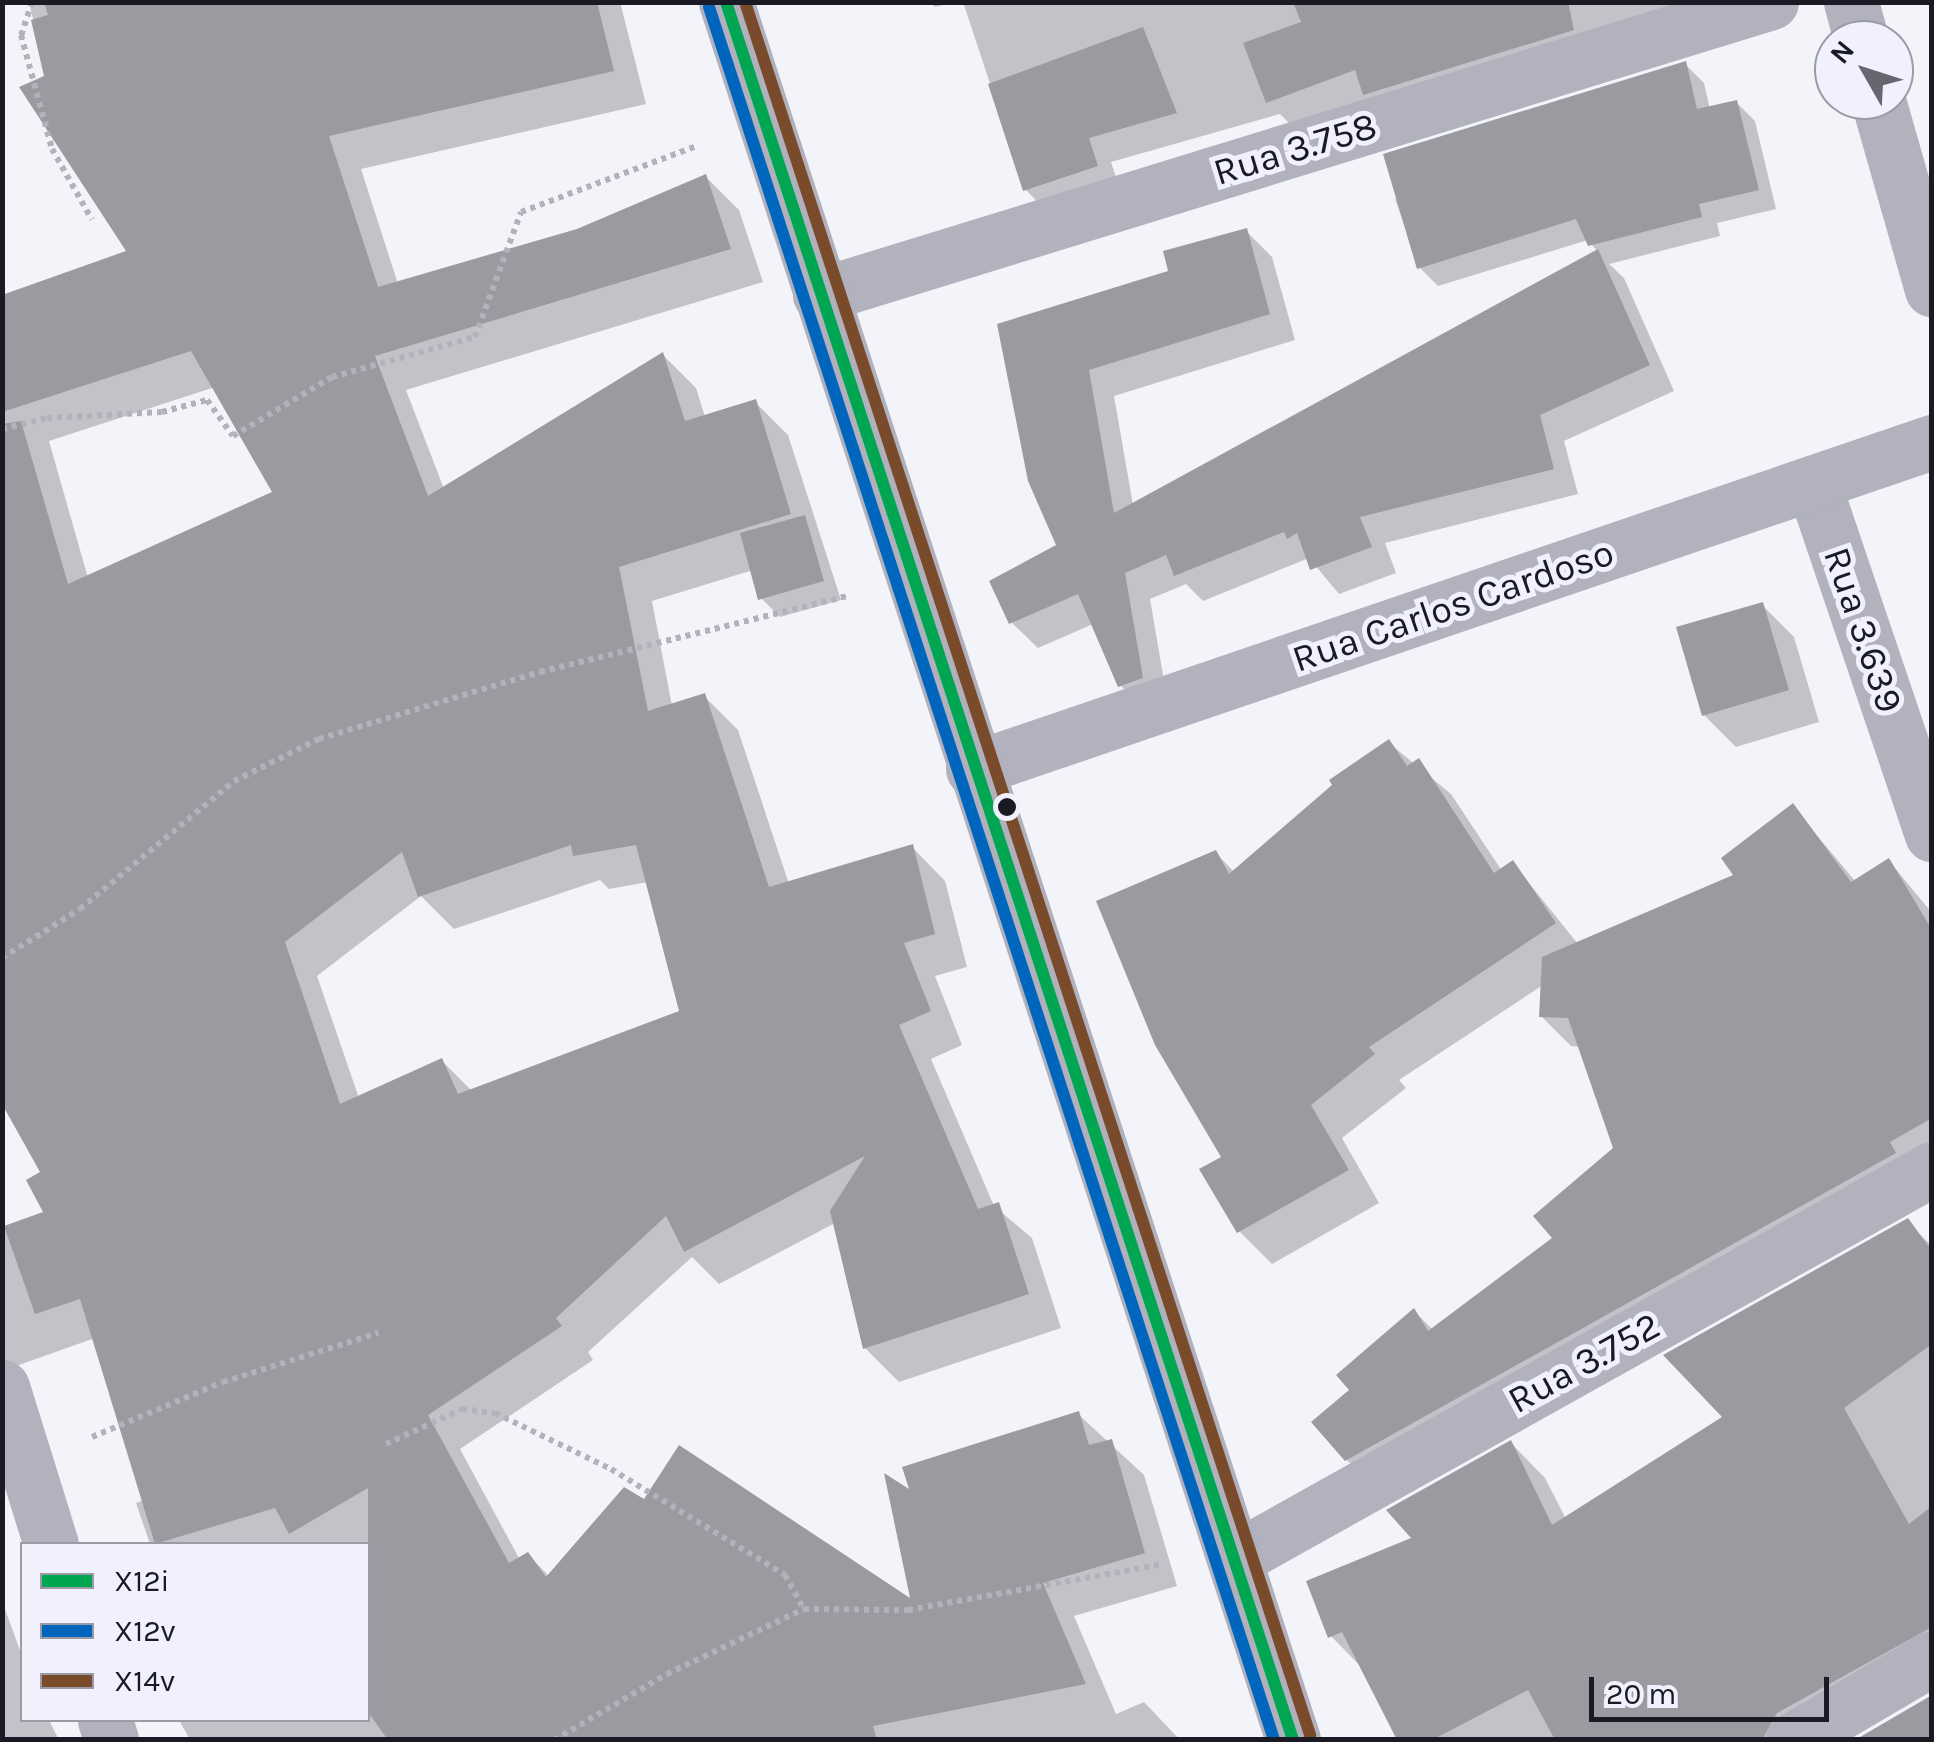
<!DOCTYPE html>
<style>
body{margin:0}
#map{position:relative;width:1934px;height:1742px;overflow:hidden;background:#f3f4fa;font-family:Karla,sans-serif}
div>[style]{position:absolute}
.shadow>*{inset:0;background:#0003}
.building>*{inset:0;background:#9a9aa1}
.path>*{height:6px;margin-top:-3px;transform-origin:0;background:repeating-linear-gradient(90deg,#b2b3ba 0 5px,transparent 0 10px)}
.minor>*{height:55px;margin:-27.5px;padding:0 27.5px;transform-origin:27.5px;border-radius:27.5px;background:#b1b2bd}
.tertiary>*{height:55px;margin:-27.5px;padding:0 27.5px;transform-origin:27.5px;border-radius:27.5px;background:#b1b2bd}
.secondary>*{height:55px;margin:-27.5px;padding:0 27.5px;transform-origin:27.5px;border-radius:27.5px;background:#b1b1bd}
.bus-1>*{height:12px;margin:-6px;padding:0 6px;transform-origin:6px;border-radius:6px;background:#00a651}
.bus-2>*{height:12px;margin:-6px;padding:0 6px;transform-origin:6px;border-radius:6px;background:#0065bd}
.bus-3>*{height:12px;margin:-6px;padding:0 6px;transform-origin:6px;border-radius:6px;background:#7a4b2a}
.dots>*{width:28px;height:28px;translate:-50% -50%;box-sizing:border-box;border:5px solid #f0f1fd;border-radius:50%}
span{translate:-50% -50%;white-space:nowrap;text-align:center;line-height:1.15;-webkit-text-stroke:10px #f0f1fd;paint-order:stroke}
.street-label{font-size:38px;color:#191a24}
.frame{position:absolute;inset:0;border:5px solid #191a24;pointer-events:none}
.legend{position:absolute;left:20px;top:1542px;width:350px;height:180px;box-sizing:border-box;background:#f0f1fd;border:2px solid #9a9ba6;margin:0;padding:12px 18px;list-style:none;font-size:30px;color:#191a24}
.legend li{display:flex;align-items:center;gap:20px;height:50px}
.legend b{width:50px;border:2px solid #9a9ba6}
.north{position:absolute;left:1814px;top:20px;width:100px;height:100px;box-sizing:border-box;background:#f0f1fd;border:2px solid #9a9ba6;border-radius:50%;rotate:309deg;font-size:28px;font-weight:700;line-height:40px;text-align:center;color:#191a24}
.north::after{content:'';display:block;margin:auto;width:35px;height:45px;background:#65666f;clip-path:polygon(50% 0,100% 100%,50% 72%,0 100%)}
.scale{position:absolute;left:1589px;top:1677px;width:240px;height:45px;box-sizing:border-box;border:5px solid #191a24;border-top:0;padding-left:12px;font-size:30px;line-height:35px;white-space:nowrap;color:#191a24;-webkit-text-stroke:8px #f0f1fd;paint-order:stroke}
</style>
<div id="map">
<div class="shadow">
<div style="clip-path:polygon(evenodd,29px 2px,620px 2px,646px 104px,361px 169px,398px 284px,577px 231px,706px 177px,739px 210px,763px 282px,406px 390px,444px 489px,663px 355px,696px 388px,705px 417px,755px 402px,788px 435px,841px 600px,780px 617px,761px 598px,753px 570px,652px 601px,672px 706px,704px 696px,738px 730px,789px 884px,912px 847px,945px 881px,967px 967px,935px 976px,962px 1045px,931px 1059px,994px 1206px,1032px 1238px,1061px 1328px,899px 1382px,865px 1348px,835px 1223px,719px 1284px,692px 1257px,588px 1352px,593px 1360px,460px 1449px,520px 1560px,528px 1555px,550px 1577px,645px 1502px,914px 1604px,913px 1494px,1078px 1414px,1144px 1475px,1177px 1586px,1074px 1616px,1116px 1714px,1144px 1702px,1180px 1740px,190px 1740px,179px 1720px,368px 1720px,368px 1544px,150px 1544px,136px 1503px,144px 1500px,95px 1338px,2px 1371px,2px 1229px,47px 1213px,44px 1173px,2px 1095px,2px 297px,129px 253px,47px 77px,29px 2px,215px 387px,275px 493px,88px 578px,49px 441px,215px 387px,29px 2px,600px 880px,609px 889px,648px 882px,682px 1012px,472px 1091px,442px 1061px,359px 1098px,317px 976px,421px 896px,454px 929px,600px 880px)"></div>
<div style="clip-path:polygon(930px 2px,955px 2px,935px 7px)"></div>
<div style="clip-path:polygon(963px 2px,1720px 2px,1292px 126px,1280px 114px,1111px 162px,1120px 190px,1049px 214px,1025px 189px)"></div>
<div style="clip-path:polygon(1685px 64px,1704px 83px,1710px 109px,1736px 102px,1755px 121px,1776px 209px,1717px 223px,1720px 236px,1609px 264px,1624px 278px,1674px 391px,1564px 441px,1578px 494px,1385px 543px,1396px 573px,1339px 594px,1309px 558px,1203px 601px,1186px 584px,1150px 599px,1168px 704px,1146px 711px,1120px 685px,1093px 624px,1038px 648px,1011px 622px,1059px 546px,1000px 326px,1171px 273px,1246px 231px,1272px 257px,1295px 340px,1114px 396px,1133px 505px,1598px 252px,1588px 240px,1438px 286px,1419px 267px,1395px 199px)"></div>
<div style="clip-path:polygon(1762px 605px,1794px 637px,1819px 722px,1736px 747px,1704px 715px)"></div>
<div style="clip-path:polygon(1389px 743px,1451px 794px,1502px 871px,1513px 863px,1578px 944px,1737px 876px,1793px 807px,1856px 882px,1889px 861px,1932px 913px,1932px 1165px,1377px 1490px,1347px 1460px,1352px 1390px,1414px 1311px,1433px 1330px,1556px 1238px,1616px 1149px,1581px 1047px,1571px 1046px,1541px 1016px,1543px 985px,1399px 1080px,1406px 1088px,1342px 1138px,1379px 1203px,1272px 1264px,1239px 1231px,1224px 1157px,1216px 853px,1234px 872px)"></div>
<div style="clip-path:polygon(1907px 1222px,1932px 1246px,1932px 1677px,1825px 1740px,1402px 1740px,1366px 1672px,1331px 1636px,1415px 1539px,1511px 1443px,1545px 1478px,1566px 1519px,1726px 1417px)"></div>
<div style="clip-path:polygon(2px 1601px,22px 1656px,22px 1720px,49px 1720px,59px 1740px,2px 1740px)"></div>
</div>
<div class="building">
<div style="clip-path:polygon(evenodd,44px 2px,597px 2px,614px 71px,329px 136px,378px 287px,577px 229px,706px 174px,731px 249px,375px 356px,428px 496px,663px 352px,685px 421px,756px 399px,791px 514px,619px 567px,648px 711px,705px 693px,769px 887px,913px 844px,935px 934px,904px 943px,931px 1011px,899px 1025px,978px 1209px,999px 1202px,1029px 1294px,863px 1349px,830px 1211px,865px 1156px,684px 1252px,666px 1216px,556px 1318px,562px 1326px,428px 1415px,509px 1563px,528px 1552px,546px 1577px,624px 1487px,644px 1499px,679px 1445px,910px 1598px,884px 1473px,909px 1489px,902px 1467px,1079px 1411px,1089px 1445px,1112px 1439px,1145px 1553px,1043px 1583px,1086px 1684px,873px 1726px,877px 1740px,388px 1740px,368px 1712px,368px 1488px,289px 1534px,275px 1508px,155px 1544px,80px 1299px,35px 1314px,4px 1226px,43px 1212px,26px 1180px,40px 1172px,2px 1104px,2px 424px,21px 421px,68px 584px,272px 492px,191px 351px,2px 412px,2px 295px,126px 251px,19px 87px,44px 76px,31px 20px,48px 15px,44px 2px,571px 845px,573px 856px,636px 845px,679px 1011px,458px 1094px,442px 1058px,340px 1104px,285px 942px,402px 852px,418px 897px,571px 845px)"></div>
<div style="clip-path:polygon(1293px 2px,1568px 2px,1574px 30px,1363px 95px,1355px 70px,1266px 103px,1243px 43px,1301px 22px)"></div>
<div style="clip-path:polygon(1143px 27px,1177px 113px,1089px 138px,1098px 166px,1023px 191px,988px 84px)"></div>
<div style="clip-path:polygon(1686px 61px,1697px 109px,1737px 100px,1759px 190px,1699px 204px,1702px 217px,1588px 246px,1576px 219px,1417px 269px,1383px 154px)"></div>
<div style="clip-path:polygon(1247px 228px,1270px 314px,1089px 370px,1114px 513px,1598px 249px,1650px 365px,1540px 415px,1554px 469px,1360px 517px,1372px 547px,1310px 570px,1297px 533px,1287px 539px,1284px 532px,1174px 576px,1166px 555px,1125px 573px,1143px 678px,1118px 687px,1078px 594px,1009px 624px,989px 581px,1056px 545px,1028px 481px,997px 324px,1168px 271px,1163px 251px)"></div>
<div style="clip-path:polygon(805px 515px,824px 581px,758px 600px,740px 533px)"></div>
<div style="clip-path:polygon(1763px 602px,1789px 690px,1702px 716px,1676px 627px)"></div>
<div style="clip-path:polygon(1389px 739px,1407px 766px,1419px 758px,1494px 873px,1513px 860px,1556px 923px,1369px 1047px,1375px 1054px,1311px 1105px,1349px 1170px,1237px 1233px,1199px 1169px,1221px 1157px,1155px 1045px,1096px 901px,1216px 850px,1229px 874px,1332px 785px,1329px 780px)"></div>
<div style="clip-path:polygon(1793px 803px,1851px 882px,1889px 858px,1932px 930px,1932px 1118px,1890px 1142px,1896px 1153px,1345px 1461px,1311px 1422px,1349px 1390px,1336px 1375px,1414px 1308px,1428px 1331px,1552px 1238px,1533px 1216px,1613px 1148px,1568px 1018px,1539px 1017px,1542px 957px,1733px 875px,1721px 858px)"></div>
<div style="clip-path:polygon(1908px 1218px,1932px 1251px,1932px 1344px,1844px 1408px,1909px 1524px,1932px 1506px,1932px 1627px,1777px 1713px,1762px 1740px,1555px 1740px,1528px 1690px,1432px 1740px,1397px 1740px,1342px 1632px,1328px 1638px,1306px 1581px,1411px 1538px,1386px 1510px,1511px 1440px,1552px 1525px,1722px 1417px,1663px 1355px)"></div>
<div style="clip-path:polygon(1932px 1695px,1932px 1740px,1855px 1740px)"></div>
</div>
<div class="path">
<div style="left:32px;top:2px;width:35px;rotate:108deg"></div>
<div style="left:21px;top:35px;width:118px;rotate:74.8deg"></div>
<div style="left:52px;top:149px;width:81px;rotate:60.6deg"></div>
<div style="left:2px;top:429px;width:46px;rotate:-13.7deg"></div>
<div style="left:47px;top:418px;width:115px;rotate:-3deg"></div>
<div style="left:162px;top:412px;width:47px;rotate:-14.9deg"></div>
<div style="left:207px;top:400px;width:44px;rotate:54.2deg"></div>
<div style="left:233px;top:436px;width:115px;rotate:-30.8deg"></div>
<div style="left:332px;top:377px;width:148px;rotate:-15.6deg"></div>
<div style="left:475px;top:337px;width:133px;rotate:-69.8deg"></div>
<div style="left:521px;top:212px;width:190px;rotate:-20.6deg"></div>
<div style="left:2px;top:958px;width:92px;rotate:-32.1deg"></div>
<div style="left:80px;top:909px;width:200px;rotate:-39.7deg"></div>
<div style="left:234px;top:781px;width:95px;rotate:-26.3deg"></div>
<div style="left:319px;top:739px;width:231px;rotate:-16.9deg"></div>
<div style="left:540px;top:672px;width:316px;rotate:-13.9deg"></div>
<div style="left:92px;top:1437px;width:142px;rotate:-22.8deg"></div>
<div style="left:223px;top:1382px;width:163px;rotate:-17.5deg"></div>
<div style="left:386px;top:1444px;width:84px;rotate:-24.7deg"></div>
<div style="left:462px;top:1409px;width:33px;rotate:7deg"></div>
<div style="left:495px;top:1413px;width:129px;rotate:25.8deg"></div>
<div style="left:611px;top:1469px;width:204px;rotate:31.3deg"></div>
<div style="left:785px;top:1575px;width:39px;rotate:61deg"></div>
<div style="left:554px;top:1740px;width:131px;rotate:-30.3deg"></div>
<div style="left:667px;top:1674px;width:152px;rotate:-25.4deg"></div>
<div style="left:804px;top:1609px;width:104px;rotate:0.6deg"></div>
<div style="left:908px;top:1610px;width:259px;rotate:-10.2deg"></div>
</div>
<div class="minor">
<div style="left:1851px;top:2px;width:39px;rotate:75deg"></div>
<div style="left:1878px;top:100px;width:197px;rotate:74.1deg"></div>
<div style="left:820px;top:295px;width:995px;rotate:-17.12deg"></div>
<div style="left:1813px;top:483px;width:371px;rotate:71.3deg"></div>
<div style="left:2px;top:1387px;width:164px;rotate:72.7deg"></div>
<div style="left:1236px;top:1558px;width:797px;rotate:-29.2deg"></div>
<div style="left:105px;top:1720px;width:21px;rotate:73deg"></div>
<div style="left:1793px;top:1740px;width:161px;rotate:-30.5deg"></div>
</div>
<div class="tertiary">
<div style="left:973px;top:769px;width:1013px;rotate:-18.83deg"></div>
</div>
<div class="secondary">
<div style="left:726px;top:2px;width:1828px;rotate:71.93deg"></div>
</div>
<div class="bus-1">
<div style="left:726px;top:2px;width:1828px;rotate:71.93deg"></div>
</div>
<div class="bus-2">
<div style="left:709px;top:7px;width:1823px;rotate:71.94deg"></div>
</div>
<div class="bus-3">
<div style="left:745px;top:2px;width:1823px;rotate:71.94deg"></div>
</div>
<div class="dots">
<div style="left:1007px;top:807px;background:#191a24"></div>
</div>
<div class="street-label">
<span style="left:1295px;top:149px;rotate:-17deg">Rua 3.758</span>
<span style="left:1453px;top:606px;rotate:-19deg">Rua Carlos Cardoso</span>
<span style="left:1863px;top:630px;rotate:71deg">Rua 3.639</span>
<span style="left:1584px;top:1363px;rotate:-29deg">Rua 3.752</span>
</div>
<div class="frame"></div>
<ul class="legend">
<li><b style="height:12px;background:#00a651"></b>X12i</li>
<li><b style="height:12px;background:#0065bd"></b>X12v</li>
<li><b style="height:12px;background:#7a4b2a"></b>X14v</li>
</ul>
<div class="north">N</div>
<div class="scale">20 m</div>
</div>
